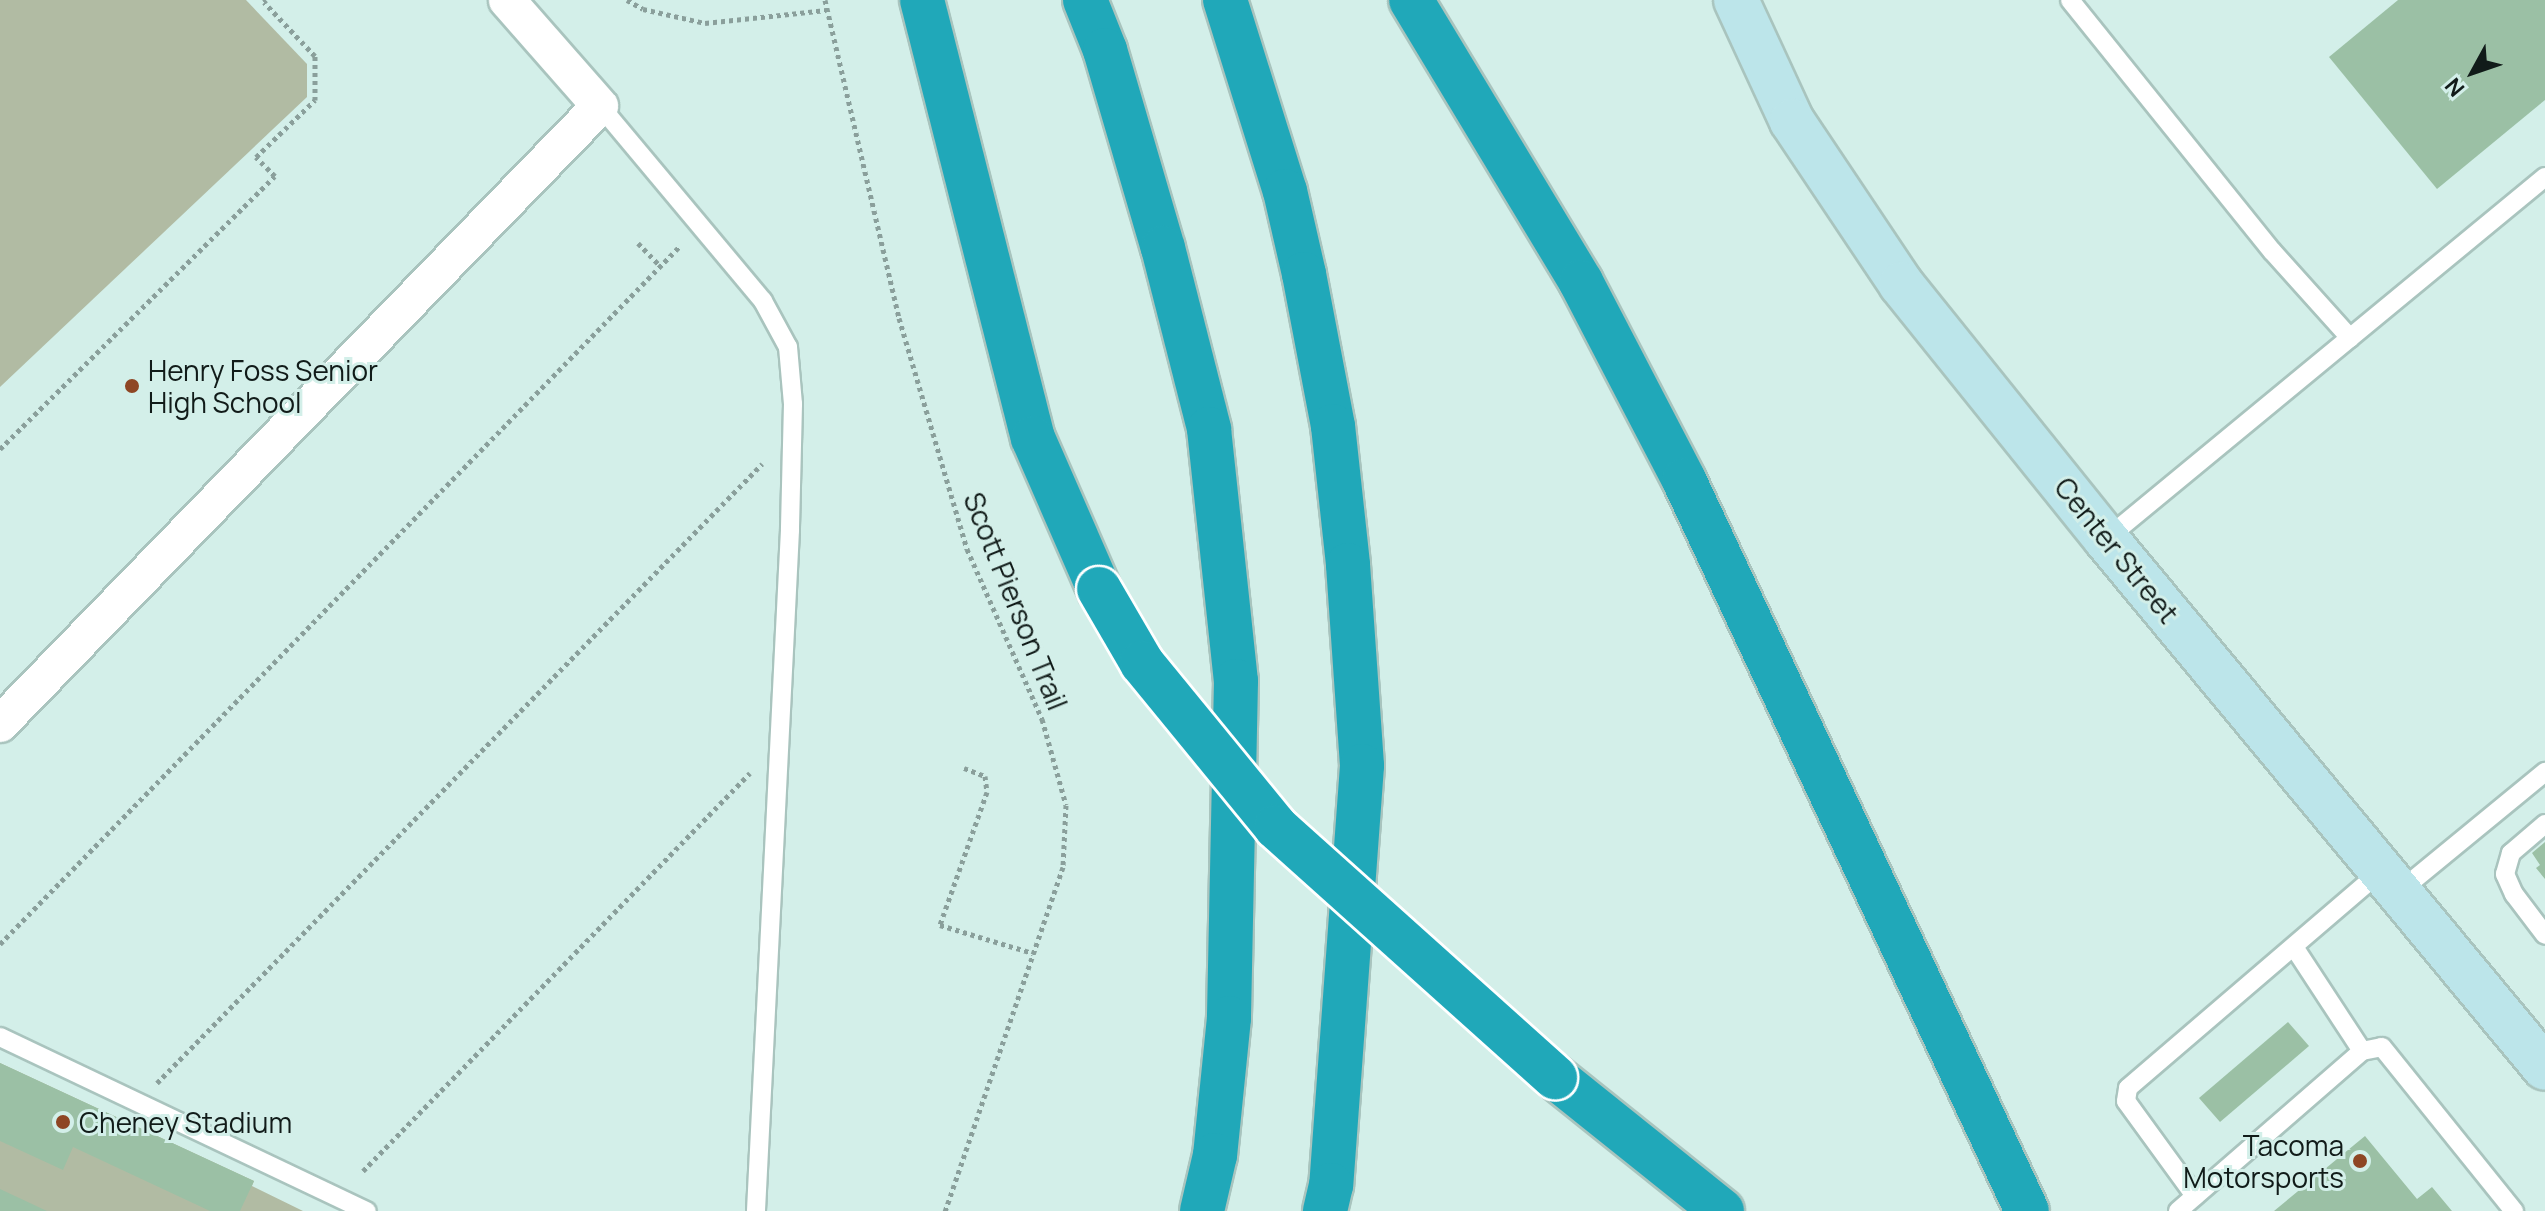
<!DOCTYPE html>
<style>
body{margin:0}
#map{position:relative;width:2545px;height:1211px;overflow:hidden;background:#d3efe9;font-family:Manrope,sans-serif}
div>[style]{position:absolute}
.green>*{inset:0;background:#b1bba3}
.building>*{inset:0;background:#9bc0a5}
.path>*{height:5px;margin-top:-2.5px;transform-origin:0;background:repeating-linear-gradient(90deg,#8a9f9b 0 4px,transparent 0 8px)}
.roads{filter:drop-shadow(2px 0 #a9c4be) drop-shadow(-2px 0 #a9c4be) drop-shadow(0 2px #a9c4be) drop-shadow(0 -2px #a9c4be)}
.lane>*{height:18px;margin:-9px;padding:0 9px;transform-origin:9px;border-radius:9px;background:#fff}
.street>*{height:36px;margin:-18px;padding:0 18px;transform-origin:18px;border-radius:18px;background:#fff}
.secondary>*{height:44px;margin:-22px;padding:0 22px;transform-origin:22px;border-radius:22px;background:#bce5ea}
.highway>*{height:44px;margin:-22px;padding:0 22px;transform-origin:22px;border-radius:22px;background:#20a8b9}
.bridges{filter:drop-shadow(2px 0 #fff) drop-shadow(-2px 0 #fff) drop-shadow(0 2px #fff) drop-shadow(0 -2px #fff)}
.highway-bridge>*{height:44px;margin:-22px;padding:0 22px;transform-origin:22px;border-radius:22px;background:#20a8b9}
.dots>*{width:22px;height:22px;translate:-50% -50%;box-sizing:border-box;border:4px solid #d3efe9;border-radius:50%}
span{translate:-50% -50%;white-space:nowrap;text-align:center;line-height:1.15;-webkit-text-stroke:6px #d3efe9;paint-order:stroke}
.poi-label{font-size:28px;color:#111b19}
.left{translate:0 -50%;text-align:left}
.right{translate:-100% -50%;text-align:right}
.street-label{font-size:28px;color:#111b19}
.north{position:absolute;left:2433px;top:32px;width:80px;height:80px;-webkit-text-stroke:6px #d3efe9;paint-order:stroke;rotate:230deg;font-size:22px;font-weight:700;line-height:32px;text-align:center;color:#111b19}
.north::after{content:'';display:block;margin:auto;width:28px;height:36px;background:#111b19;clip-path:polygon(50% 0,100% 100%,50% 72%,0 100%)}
</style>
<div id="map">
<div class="green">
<div style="clip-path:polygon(0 0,246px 0,307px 64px,307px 97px,0 387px)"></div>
<div style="clip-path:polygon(0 1063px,254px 1181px,252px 1186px,303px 1211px,0 1211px)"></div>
</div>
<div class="building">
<div style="clip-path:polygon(2398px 0,2545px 0,2545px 100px,2437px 189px,2329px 57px)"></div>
<div style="clip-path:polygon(2545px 842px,2545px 879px,2536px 868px,2540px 865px,2532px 853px)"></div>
<div style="clip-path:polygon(2288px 1022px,2309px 1046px,2220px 1122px,2199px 1098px)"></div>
<div style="clip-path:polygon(0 1063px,254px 1181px,240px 1211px,210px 1211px,73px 1147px,63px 1170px,0 1141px)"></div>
<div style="clip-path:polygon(2365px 1136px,2417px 1199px,2432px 1187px,2452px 1211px,2274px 1211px)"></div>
<div style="clip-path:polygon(0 1189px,47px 1211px,0 1211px)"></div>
</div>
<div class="path">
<div style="left:627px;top:0;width:18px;rotate:29deg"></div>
<div style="left:643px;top:9px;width:64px;rotate:12.7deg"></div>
<div style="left:705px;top:23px;width:122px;rotate:-6.1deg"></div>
<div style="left:825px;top:0;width:326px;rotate:76.9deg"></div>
<div style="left:899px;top:318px;width:241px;rotate:73.6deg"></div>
<div style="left:967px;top:549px;width:186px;rotate:66.2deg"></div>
<div style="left:1042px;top:719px;width:89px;rotate:74.4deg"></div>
<div style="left:1066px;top:805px;width:62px;rotate:92.8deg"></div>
<div style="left:1063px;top:867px;width:364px;rotate:108.9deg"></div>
<div style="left:638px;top:243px;width:30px;rotate:46deg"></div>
<div style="left:0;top:449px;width:387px;rotate:-44.8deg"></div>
<div style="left:275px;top:176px;width:27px;rotate:-135deg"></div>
<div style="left:256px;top:157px;width:82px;rotate:-44deg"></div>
<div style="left:315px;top:100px;width:44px;rotate:-90deg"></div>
<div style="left:315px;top:56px;width:74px;rotate:-133.4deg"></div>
<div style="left:264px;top:2px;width:3px;rotate:-45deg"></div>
<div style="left:964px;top:768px;width:22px;rotate:21deg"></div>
<div style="left:985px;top:776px;width:16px;rotate:83deg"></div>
<div style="left:987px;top:792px;width:141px;rotate:109.5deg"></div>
<div style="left:940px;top:925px;width:97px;rotate:16.8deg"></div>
<div style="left:0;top:944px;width:974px;rotate:-45.75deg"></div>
<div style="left:157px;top:1083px;width:866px;rotate:-45.66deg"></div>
<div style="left:363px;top:1171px;width:555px;rotate:-45.8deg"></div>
</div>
<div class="roads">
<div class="lane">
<div style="left:2070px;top:0;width:322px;rotate:51.2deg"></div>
<div style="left:2272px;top:251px;width:117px;rotate:48.1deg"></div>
<div style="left:600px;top:106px;width:254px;rotate:50.1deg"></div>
<div style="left:763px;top:301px;width:52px;rotate:61.5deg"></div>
<div style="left:788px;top:347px;width:57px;rotate:85deg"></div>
<div style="left:793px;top:404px;width:126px;rotate:91.4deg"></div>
<div style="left:790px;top:530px;width:682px;rotate:92.86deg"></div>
<div style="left:2106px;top:539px;width:569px;rotate:-39.51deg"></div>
<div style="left:2545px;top:824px;width:45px;rotate:139.5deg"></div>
<div style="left:2511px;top:853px;width:22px;rotate:106deg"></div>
<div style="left:2505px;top:874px;width:22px;rotate:66deg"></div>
<div style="left:2514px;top:894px;width:51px;rotate:52.9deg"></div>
<div style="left:2400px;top:891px;width:188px;rotate:-39.4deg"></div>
<div style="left:2294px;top:947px;width:124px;rotate:56.8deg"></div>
<div style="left:0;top:1037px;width:406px;rotate:25.4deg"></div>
<div style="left:2195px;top:1196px;width:117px;rotate:-126deg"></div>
<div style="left:2126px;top:1101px;width:13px;rotate:-81deg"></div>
<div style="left:2128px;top:1088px;width:335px;rotate:-40.6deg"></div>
<div style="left:2178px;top:1211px;width:244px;rotate:-41deg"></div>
<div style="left:2362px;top:1051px;width:20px;rotate:-11deg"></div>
<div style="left:2382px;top:1047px;width:211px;rotate:51.2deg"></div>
</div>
<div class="street">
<div style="left:0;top:724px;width:861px;rotate:-45.85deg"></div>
<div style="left:600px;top:106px;width:141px;rotate:-131.3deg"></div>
</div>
<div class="secondary">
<div style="left:1736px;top:0;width:133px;rotate:65.2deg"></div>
<div style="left:1792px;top:121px;width:196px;rotate:56.2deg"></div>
<div style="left:1901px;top:284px;width:327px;rotate:51.2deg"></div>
<div style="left:2106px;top:539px;width:687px;rotate:50.31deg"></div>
</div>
<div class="highway">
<div style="left:922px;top:0;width:452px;rotate:75.8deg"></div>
<div style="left:1033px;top:438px;width:165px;rotate:66.4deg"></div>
<div style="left:1085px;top:0;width:54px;rotate:68.2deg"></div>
<div style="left:1105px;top:50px;width:206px;rotate:73.7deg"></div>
<div style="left:1163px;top:248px;width:187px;rotate:75.7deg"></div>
<div style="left:1209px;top:429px;width:253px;rotate:83.9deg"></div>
<div style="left:1236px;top:681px;width:337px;rotate:91.2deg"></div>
<div style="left:1229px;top:1018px;width:138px;rotate:95.8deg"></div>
<div style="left:1215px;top:1155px;width:57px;rotate:103.1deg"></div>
<div style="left:1225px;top:0;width:200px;rotate:72.6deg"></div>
<div style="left:1285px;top:191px;width:85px;rotate:77.1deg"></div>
<div style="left:1304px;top:274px;width:155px;rotate:79.2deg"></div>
<div style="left:1333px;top:426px;width:140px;rotate:83.8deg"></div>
<div style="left:1348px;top:565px;width:201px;rotate:86deg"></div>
<div style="left:1362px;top:766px;width:420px;rotate:94.2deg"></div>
<div style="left:1331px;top:1185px;width:27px;rotate:103deg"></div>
<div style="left:1411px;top:0;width:329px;rotate:58.9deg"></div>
<div style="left:1581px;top:282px;width:223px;rotate:62.5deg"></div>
<div style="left:1684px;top:480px;width:807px;rotate:64.86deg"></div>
<div style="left:1555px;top:1077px;width:214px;rotate:38.7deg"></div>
</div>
</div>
<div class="bridges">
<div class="highway-bridge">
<div style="left:1099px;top:589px;width:86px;rotate:59.8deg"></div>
<div style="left:1142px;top:663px;width:212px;rotate:50.7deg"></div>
<div style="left:1276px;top:827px;width:375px;rotate:41.9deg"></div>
</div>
</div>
<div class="dots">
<div style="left:132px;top:386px;background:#8e4624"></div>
<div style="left:63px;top:1122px;background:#8e4624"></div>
<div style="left:2360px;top:1161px;background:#8e4624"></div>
</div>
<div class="poi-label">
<span class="left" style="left:148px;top:386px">Henry Foss Senior<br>High School</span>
<span class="left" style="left:79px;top:1122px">Cheney Stadium</span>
<span class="right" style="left:2344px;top:1161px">Tacoma<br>Motorsports</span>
</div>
<div class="street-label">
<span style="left:2117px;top:550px;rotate:51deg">Center Street</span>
<span style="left:1016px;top:601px;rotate:68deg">Scott Pierson Trail</span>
</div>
<div class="north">N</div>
</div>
